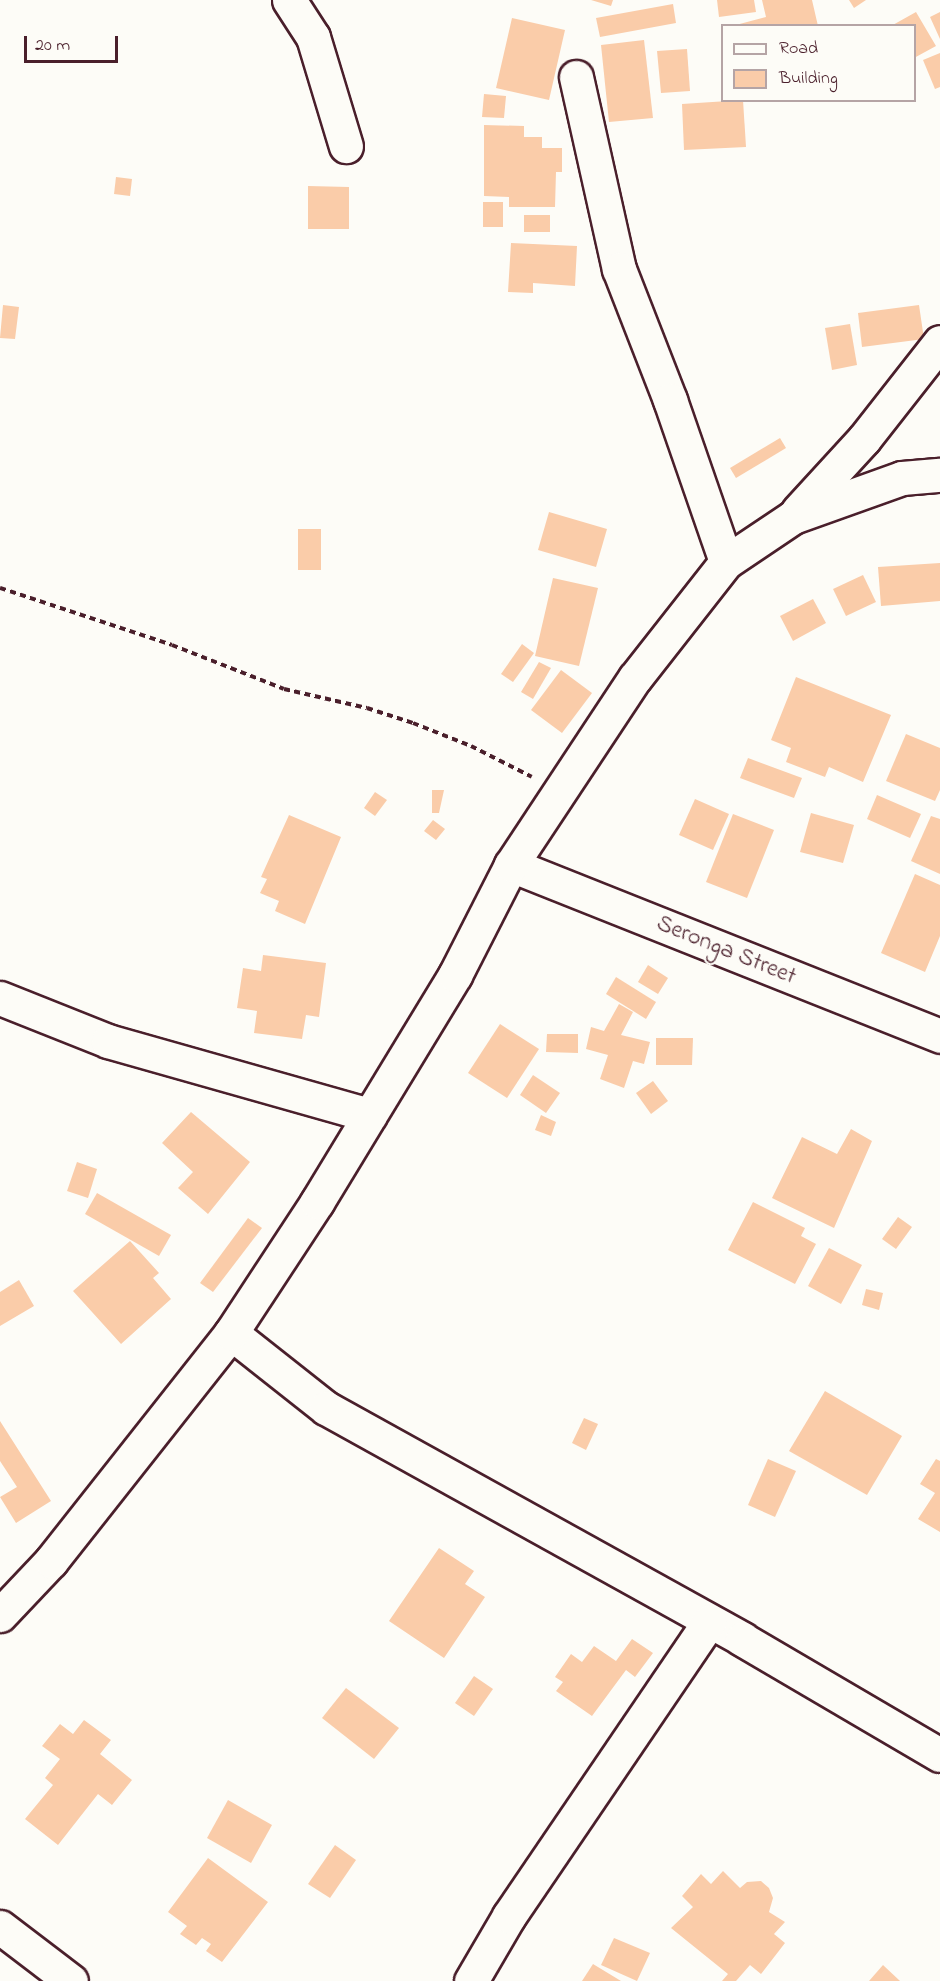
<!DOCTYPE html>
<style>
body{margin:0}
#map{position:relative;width:940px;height:1981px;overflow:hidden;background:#fdfcf7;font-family:"Indie Flower",sans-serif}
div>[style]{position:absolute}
.building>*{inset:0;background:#facca9}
.path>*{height:4px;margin-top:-2px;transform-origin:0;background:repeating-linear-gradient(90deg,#4a1f2b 0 6px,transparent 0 10.5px)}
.roads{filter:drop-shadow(2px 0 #4a1f2b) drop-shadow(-2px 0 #4a1f2b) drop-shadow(0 2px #4a1f2b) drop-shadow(0 -2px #4a1f2b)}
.street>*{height:33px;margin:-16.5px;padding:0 16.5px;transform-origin:16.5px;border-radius:16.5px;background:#fdfcf7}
span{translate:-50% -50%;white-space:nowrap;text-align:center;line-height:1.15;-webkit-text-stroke:4.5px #fdfcf7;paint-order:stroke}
.street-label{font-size:24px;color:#4a1f2b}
.legend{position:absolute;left:721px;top:24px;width:195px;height:78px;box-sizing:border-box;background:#fdfcf7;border:2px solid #b5a4a5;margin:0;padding:8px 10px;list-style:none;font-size:18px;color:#4a1f2b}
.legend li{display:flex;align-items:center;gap:12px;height:30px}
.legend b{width:30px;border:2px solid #b5a4a5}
.scale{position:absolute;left:24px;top:36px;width:94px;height:27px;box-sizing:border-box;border:3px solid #4a1f2b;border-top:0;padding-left:8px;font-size:18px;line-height:21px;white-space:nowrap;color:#4a1f2b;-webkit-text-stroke:4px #fdfcf7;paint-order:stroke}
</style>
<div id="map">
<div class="building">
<div style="clip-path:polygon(591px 0,613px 0,611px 6px)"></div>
<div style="clip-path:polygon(717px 0,754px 0,756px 12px,719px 17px)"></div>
<div style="clip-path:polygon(762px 0,812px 0,818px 26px,732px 26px,766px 17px)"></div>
<div style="clip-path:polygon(849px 0,866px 0,854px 8px)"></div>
<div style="clip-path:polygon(673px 4px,676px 23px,600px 37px,596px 18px)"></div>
<div style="clip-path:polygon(916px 12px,936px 46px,914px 58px,914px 26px,891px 26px)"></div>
<div style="clip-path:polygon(940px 12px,940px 39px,930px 17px)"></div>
<div style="clip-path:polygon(512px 18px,565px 30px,549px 100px,496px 88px)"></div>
<div style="clip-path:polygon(644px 40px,653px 118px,609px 122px,601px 45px)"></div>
<div style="clip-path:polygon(687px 49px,690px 91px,661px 93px,657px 51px)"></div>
<div style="clip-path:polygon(940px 53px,940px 87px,935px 89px,923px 60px)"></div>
<div style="clip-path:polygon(484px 94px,506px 96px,504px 118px,482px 117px)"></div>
<div style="clip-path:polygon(743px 100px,746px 147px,684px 150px,682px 104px)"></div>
<div style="clip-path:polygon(484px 125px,524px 126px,524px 137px,542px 137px,542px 148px,562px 148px,562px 172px,556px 172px,555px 207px,509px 207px,509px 197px,484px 196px)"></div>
<div style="clip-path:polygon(116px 177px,132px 179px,130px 196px,114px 194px)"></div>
<div style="clip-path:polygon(308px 186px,349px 187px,349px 229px,308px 229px)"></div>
<div style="clip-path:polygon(483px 202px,503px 202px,503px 227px,483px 227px)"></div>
<div style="clip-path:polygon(524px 215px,550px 215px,550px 232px,524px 232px)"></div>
<div style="clip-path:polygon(511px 243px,577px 246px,575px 286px,533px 283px,533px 293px,508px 292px)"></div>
<div style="clip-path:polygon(3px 305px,19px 307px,15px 339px,0 338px)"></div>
<div style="clip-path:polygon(919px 305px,924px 339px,862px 347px,858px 313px)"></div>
<div style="clip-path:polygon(850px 324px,857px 365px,832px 370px,825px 328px)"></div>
<div style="clip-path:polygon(780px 438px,786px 448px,736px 478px,730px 468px)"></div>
<div style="clip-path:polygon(549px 512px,607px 529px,596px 567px,538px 550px)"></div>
<div style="clip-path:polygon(298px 529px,321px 529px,321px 570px,298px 570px)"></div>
<div style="clip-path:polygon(940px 563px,940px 601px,881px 606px,878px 567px)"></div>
<div style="clip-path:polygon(863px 575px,876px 602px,846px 616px,833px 589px)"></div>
<div style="clip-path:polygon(553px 578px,598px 588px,579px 666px,535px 656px)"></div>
<div style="clip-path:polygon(813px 599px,826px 623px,793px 641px,780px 616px)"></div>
<div style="clip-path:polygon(522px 644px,534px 653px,513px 682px,501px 674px)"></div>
<div style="clip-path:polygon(539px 662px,551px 668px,533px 699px,521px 692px)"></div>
<div style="clip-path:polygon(561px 670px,592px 693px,562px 733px,531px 710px)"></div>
<div style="clip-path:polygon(796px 677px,891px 715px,863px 782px,829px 767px,825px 777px,786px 762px,791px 748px,771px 740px)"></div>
<div style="clip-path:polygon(906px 734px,940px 748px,940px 790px,935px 801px,886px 781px)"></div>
<div style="clip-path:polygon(748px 758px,802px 778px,794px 798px,740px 778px)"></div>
<div style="clip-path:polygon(432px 790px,444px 790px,439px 813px,432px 813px)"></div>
<div style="clip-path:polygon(375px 792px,387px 800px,375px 816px,364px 808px)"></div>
<div style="clip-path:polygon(877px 795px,921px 814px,910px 838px,867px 819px)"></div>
<div style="clip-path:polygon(695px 799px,729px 814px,713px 850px,679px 835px)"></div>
<div style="clip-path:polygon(811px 813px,854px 825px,843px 863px,800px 852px)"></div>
<div style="clip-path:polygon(733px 814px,774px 830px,747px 898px,706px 882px)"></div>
<div style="clip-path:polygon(289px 815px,341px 837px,305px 924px,275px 911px,279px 901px,260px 893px,267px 879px,261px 877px)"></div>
<div style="clip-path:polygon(931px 816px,940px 819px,940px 874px,911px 861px)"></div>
<div style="clip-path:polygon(433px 820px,445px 829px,436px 840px,424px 831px)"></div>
<div style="clip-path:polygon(915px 874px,940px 885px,940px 936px,925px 972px,881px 953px)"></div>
<div style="clip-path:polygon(263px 955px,326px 963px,319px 1017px,306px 1015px,302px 1039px,254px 1033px,257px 1011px,237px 1008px,243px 968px,261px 971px)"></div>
<div style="clip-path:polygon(648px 965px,668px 978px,658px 994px,638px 982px)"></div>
<div style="clip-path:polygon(616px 977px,656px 1002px,646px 1019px,606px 994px)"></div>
<div style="clip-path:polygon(619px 1004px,633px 1012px,621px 1035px,650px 1042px,644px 1064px,633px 1061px,624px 1088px,600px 1079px,608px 1055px,586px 1049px,591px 1027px,604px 1031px)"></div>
<div style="clip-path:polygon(500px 1024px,539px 1049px,507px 1098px,468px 1073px)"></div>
<div style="clip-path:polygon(547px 1034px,578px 1034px,578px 1053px,546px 1052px)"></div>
<div style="clip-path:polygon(656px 1038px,693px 1038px,692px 1065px,656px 1065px)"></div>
<div style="clip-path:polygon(533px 1075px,560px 1093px,546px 1113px,520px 1095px)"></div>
<div style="clip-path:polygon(653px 1081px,668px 1101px,651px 1114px,636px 1093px)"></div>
<div style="clip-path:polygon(191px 1112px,250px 1162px,208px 1214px,178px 1188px,193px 1172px,162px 1143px)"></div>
<div style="clip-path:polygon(541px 1115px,556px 1122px,551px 1136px,535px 1130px)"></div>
<div style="clip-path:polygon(851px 1129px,872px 1141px,834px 1228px,772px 1198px,802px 1137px,837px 1154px)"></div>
<div style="clip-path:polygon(77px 1162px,97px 1169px,88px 1198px,67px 1191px)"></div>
<div style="clip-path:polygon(97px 1193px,171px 1235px,159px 1256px,85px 1214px)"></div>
<div style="clip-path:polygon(753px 1202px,805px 1228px,801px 1236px,816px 1244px,795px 1284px,728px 1250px)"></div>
<div style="clip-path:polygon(898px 1217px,912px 1227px,896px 1249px,882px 1239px)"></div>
<div style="clip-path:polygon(248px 1218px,262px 1228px,213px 1292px,200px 1283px)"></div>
<div style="clip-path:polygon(130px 1241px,159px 1273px,153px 1278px,171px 1299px,121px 1344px,73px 1291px)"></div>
<div style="clip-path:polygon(829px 1248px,862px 1265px,841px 1304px,808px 1286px)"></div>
<div style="clip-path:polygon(19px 1280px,34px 1306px,0 1326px,0 1292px)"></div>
<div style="clip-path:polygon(866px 1289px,883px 1293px,879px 1310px,862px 1305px)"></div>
<div style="clip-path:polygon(825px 1391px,902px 1436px,867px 1495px,789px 1451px)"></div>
<div style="clip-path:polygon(584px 1418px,598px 1424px,586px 1450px,572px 1443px)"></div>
<div style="clip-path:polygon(0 1421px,51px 1501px,16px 1523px,0 1497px,17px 1487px,0 1461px)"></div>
<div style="clip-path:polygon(768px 1459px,796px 1471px,775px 1517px,748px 1505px)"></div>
<div style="clip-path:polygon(936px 1459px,940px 1461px,940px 1532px,918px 1519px,935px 1493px,920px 1484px)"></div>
<div style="clip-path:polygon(439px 1548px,474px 1571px,465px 1584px,485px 1597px,444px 1658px,389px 1621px)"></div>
<div style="clip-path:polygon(632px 1639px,653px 1653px,635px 1677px,626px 1670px,592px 1716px,556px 1691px,563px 1682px,555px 1677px,571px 1654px,582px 1662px,594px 1646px,616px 1661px)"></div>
<div style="clip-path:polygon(474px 1676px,493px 1689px,474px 1716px,455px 1703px)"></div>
<div style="clip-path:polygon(346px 1688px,399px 1728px,374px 1759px,322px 1718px)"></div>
<div style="clip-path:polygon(84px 1720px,111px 1740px,100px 1754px,132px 1780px,112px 1805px,98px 1794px,58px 1845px,25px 1819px,53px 1785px,45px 1778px,60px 1759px,42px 1746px,60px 1724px,73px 1734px)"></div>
<div style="clip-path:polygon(228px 1800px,272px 1825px,251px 1863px,207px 1838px)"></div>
<div style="clip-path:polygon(335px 1845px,356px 1860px,330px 1898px,308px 1884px)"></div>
<div style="clip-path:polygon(208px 1858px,268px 1902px,222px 1962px,206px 1951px,211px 1944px,202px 1938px,196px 1945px,180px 1934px,187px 1926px,168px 1912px)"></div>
<div style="clip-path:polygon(723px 1871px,740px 1888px,747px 1882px,761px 1881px,769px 1888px,773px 1898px,769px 1912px,785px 1922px,774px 1934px,785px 1943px,761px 1974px,750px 1965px,736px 1981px,722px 1981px,728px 1974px,671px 1928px,693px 1907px,682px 1896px,701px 1874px,711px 1884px)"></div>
<div style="clip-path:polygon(614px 1938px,650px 1953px,637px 1981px,601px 1965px)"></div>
<div style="clip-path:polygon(593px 1964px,621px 1981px,582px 1981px)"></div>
<div style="clip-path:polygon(883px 1965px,900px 1981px,869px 1981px)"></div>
</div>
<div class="path">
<div style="left:0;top:588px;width:181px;rotate:18.3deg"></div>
<div style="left:172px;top:645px;width:120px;rotate:21.4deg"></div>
<div style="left:284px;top:689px;width:85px;rotate:12.9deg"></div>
<div style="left:367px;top:708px;width:48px;rotate:18.1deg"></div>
<div style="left:413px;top:723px;width:62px;rotate:21.6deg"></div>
<div style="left:471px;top:746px;width:68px;rotate:26.9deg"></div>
</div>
<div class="roads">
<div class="street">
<div style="left:289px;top:0;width:44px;rotate:57deg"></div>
<div style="left:313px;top:37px;width:114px;rotate:73.2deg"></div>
<div style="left:576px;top:77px;width:197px;rotate:77.4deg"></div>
<div style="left:619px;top:269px;width:141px;rotate:68.7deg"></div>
<div style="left:670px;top:400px;width:171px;rotate:70.9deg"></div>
<div style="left:798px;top:511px;width:98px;rotate:-47.5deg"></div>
<div style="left:864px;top:439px;width:123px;rotate:-51.9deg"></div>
<div style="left:511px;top:865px;width:462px;rotate:21.7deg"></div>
<div style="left:0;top:998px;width:116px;rotate:21.7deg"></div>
<div style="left:108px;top:1041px;width:272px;rotate:15.8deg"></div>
<div style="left:231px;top:1333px;width:121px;rotate:38.3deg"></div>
<div style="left:326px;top:1408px;width:476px;rotate:29deg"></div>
<div style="left:742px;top:1639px;width:229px;rotate:30.4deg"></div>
<div style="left:0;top:1615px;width:74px;rotate:-46.6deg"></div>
<div style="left:51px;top:1561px;width:290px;rotate:-51.7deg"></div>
<div style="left:231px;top:1333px;width:157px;rotate:-56.7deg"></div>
<div style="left:317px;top:1202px;width:266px;rotate:-58.7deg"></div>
<div style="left:455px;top:975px;width:123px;rotate:-63deg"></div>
<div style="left:511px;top:865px;width:224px;rotate:-56.5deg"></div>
<div style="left:635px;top:678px;width:147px;rotate:-51.9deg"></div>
<div style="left:726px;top:562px;width:81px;rotate:-33.9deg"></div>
<div style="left:793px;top:517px;width:116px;rotate:-19.7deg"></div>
<div style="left:902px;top:478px;width:38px;rotate:-5deg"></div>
<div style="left:0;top:1927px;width:89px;rotate:37.3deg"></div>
<div style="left:471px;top:1981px;width:75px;rotate:-59.7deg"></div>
<div style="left:509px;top:1916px;width:356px;rotate:-55.8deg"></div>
</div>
</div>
<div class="street-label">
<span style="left:726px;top:951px;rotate:22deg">Seronga Street</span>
</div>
<ul class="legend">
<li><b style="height:8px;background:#fdfcf7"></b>Road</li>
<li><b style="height:16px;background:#facca9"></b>Building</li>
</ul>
<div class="scale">20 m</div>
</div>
